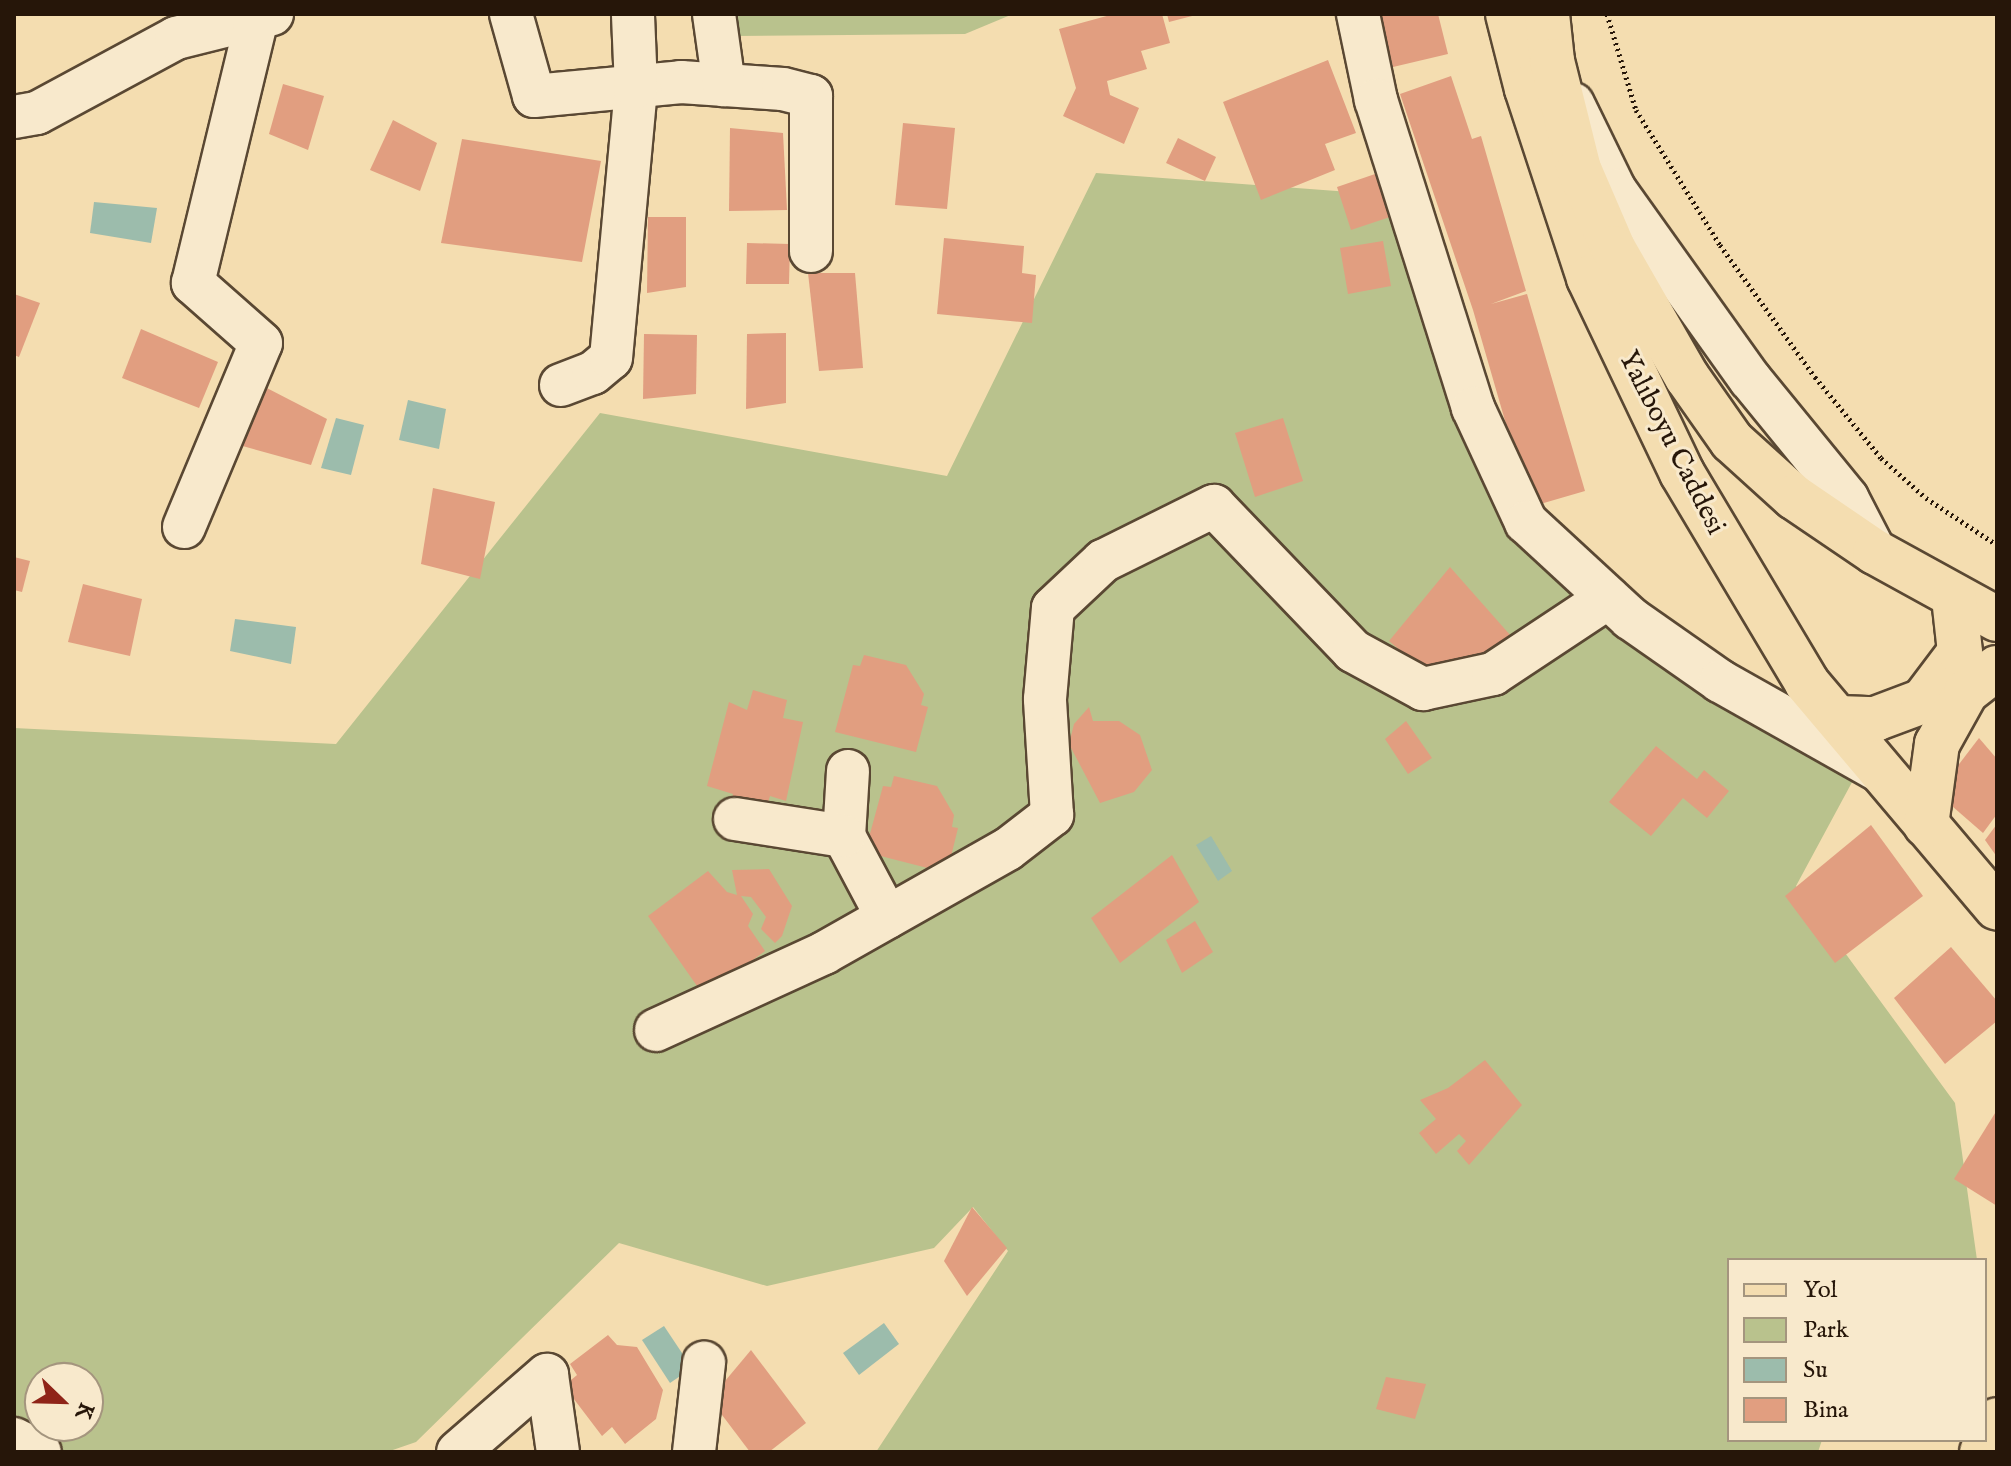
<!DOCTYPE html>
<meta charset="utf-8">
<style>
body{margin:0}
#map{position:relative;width:2011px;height:1466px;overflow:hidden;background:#f4ddb0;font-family:"IM FELL English",serif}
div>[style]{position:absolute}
.green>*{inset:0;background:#b9c28d}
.water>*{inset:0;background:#9cbcac}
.building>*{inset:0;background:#e19e80}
.path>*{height:5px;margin-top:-2.5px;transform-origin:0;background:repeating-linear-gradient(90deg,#261609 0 2px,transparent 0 6px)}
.roads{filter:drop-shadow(2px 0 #5a4833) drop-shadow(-2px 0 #5a4833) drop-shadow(0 2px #5a4833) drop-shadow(0 -2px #5a4833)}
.minor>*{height:42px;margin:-21px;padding:0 21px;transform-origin:21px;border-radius:21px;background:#f8e9cc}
.major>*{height:44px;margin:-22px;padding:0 22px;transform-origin:22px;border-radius:22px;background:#f4ddb0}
span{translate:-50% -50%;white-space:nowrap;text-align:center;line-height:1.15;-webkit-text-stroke:6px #f8e9cc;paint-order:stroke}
.street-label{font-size:28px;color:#261609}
.frame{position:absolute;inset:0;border:16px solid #261609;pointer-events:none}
.legend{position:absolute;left:1727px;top:1258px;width:260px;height:184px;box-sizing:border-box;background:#f8e9cc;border:2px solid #a4957e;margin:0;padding:10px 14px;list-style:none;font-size:24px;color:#261609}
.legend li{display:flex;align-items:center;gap:16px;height:40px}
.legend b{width:40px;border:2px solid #a4957e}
.north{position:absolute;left:24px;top:1362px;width:80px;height:80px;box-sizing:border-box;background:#f8e9cc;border:2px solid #a4957e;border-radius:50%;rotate:113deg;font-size:22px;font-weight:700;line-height:32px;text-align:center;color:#261609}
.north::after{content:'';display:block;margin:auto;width:28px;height:36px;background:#8f2418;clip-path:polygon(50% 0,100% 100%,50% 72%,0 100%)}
</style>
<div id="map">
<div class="green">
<div style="clip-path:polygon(736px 14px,1013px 14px,965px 34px,737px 36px)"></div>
<div style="clip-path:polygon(evenodd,1096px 173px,1416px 197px,1528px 544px,1857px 773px,1796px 886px,1955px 1103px,1977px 1260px,1729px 1260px,1729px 1440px,1822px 1440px,1818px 1452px,876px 1452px,1008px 1251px,973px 1207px,934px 1248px,767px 1286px,619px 1243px,416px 1442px,387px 1452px,31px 1452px,14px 1445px,14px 728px,336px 744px,600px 413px,947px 476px,1096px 173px,40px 1378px,88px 1378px,88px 1426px,40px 1426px,40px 1378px)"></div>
</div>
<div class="water">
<div style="clip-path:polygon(94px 202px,157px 208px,151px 243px,90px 233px)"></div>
<div style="clip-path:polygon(408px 400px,446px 409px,439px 449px,399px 440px)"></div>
<div style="clip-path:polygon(336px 418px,364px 425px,351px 475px,321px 468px)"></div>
<div style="clip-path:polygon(235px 619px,296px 627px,291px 664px,230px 651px)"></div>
<div style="clip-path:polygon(1211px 836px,1232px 871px,1218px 881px,1196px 845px)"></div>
<div style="clip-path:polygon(884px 1323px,899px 1344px,859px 1375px,843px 1353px)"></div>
<div style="clip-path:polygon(664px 1326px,692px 1368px,670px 1383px,642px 1340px)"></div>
</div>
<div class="building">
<div style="clip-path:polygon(1114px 14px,1162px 14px,1170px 43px,1141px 51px,1147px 69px,1107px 81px,1110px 95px,1139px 108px,1124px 144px,1063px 116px,1076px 88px,1059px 29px)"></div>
<div style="clip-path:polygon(1167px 14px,1196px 14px,1196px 15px,1169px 22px)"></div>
<div style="clip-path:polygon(1380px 14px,1438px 14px,1448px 54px,1393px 67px)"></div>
<div style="clip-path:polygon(1328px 60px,1356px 133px,1325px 144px,1335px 170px,1261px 200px,1223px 102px)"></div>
<div style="clip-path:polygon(1451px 76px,1472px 139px,1481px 136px,1526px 291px,1491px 304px,1527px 294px,1585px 491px,1530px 507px,1473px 310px,1400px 94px)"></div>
<div style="clip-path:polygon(283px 84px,324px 96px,308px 150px,269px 134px)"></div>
<div style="clip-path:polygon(393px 120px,437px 143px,420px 191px,370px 170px)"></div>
<div style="clip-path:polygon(903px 123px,955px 128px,947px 209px,895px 205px)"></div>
<div style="clip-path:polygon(730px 128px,783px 133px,787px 210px,729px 211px)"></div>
<div style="clip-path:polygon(1178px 138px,1216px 157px,1205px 181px,1166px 163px)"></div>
<div style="clip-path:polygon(462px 139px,601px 161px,582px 262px,441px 243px)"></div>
<div style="clip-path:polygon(1378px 173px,1393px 216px,1351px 230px,1337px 187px)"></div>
<div style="clip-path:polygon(648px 217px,686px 217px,686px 287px,647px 293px)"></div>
<div style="clip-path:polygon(944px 238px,1024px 246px,1022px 273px,1036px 275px,1032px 323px,937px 314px)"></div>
<div style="clip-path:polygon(1383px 241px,1391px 286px,1348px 294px,1340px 248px)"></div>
<div style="clip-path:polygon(747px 243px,790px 244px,789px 284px,746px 284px)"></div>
<div style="clip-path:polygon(808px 273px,855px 273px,863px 368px,819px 371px)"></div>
<div style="clip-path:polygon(14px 294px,40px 303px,19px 357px,14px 355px)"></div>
<div style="clip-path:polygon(141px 329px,218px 362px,199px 408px,122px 378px)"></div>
<div style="clip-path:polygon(786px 333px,786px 403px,746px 409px,747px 334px)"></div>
<div style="clip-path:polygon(644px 334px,697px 335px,696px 394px,643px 399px)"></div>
<div style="clip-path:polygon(259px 384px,327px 419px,311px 465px,239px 445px)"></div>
<div style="clip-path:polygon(1283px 418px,1303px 481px,1255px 497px,1235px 433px)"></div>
<div style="clip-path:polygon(433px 488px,495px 502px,480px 579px,421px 564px)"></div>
<div style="clip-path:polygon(14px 557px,30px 561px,22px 592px,14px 590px)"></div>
<div style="clip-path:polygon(1450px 567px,1511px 636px,1485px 653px,1426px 672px,1389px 641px)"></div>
<div style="clip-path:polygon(83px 584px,142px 599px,130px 656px,68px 642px)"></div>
<div style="clip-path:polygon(864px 655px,906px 665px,924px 694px,921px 705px,928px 707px,916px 752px,835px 732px,853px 665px,860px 666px)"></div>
<div style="clip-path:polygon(753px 690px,787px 700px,783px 718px,803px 722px,786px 801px,770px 796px,764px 815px,730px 809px,733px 794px,707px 786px,729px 702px,747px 710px)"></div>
<div style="clip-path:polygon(1089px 707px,1093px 721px,1119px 721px,1140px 735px,1152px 770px,1134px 792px,1100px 803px,1069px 744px,1074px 724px)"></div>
<div style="clip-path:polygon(1406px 721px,1432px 758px,1408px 774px,1385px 739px)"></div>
<div style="clip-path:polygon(1979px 738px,1997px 759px,1997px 814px,1983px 833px,1937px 793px)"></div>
<div style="clip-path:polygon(1656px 746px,1697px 779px,1704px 770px,1729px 791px,1707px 818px,1683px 798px,1651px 836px,1609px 802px)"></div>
<div style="clip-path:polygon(894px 776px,937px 786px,954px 815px,952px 827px,958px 828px,947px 873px,865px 852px,883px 786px,891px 787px)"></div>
<div style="clip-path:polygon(1997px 824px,1997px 857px,1985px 840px)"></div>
<div style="clip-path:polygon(1871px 825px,1923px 896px,1835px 963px,1785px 896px)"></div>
<div style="clip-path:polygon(1172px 855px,1199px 902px,1120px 963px,1091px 918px)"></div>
<div style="clip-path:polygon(769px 869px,792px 906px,782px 936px,775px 943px,761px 929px,766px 917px,751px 897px,741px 896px,753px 914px,748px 926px,765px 951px,704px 996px,648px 916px,708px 871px,727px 892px,737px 895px,732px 870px)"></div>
<div style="clip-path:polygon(1195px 921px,1213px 952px,1182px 973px,1166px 940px)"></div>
<div style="clip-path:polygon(1951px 947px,1997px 1001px,1997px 1021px,1945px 1064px,1894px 998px)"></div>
<div style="clip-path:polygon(1485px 1060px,1522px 1105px,1469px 1165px,1457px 1151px,1466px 1141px,1459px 1134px,1436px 1154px,1419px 1133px,1436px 1119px,1420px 1100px,1448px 1088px)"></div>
<div style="clip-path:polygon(1997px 1110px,1997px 1206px,1954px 1179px)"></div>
<div style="clip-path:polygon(972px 1207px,1007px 1248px,967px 1296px,944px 1261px)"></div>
<div style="clip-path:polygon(608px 1335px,617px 1345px,637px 1347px,663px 1390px,656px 1419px,625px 1444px,612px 1427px,602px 1436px,564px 1386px,577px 1375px,570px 1364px)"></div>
<div style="clip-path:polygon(751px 1350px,806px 1423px,769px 1452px,750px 1452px,710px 1399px)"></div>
<div style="clip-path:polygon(1386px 1377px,1426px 1384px,1415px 1419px,1376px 1409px)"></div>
</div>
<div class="path">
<div style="left:1607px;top:14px;width:100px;rotate:73.2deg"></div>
<div style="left:1636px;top:110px;width:159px;rotate:58.1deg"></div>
<div style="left:1720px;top:245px;width:163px;rotate:54.3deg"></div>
<div style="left:1815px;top:377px;width:104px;rotate:50.8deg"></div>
<div style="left:1881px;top:458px;width:60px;rotate:41.6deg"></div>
<div style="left:1926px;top:498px;width:85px;rotate:33.5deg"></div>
</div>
<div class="roads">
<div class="minor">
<div style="left:511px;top:14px;width:85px;rotate:74.3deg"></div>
<div style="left:534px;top:96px;width:148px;rotate:-5.4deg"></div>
<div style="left:681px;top:82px;width:102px;rotate:3.9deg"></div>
<div style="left:783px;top:89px;width:29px;rotate:14deg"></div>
<div style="left:811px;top:96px;width:155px;rotate:90deg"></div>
<div style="left:714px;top:14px;width:72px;rotate:82deg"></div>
<div style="left:1358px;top:14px;width:88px;rotate:78.2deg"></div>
<div style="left:1376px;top:100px;width:323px;rotate:72.5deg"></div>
<div style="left:1473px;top:408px;width:126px;rotate:65.1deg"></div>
<div style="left:1526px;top:522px;width:142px;rotate:42.7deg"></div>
<div style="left:1630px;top:618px;width:110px;rotate:35deg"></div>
<div style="left:1720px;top:681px;width:179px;rotate:29.4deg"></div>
<div style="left:1573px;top:104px;width:96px;rotate:64deg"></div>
<div style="left:1615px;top:190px;width:232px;rotate:54.5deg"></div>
<div style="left:1750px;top:379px;width:154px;rotate:50.8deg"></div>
<div style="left:1847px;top:498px;width:61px;rotate:62.6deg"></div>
<div style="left:14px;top:117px;width:23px;rotate:-10deg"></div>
<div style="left:37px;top:113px;width:158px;rotate:-28.3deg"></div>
<div style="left:176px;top:38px;width:99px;rotate:-14deg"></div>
<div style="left:561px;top:385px;width:34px;rotate:-21deg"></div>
<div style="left:593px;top:373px;width:23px;rotate:-40deg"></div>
<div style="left:611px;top:358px;width:272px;rotate:-84.7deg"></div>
<div style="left:636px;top:87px;width:73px;rotate:-92.4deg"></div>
<div style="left:184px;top:527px;width:199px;rotate:-67.3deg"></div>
<div style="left:261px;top:343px;width:91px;rotate:-138.6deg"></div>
<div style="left:193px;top:283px;width:272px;rotate:-76.4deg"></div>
<div style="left:848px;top:771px;width:65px;rotate:93.5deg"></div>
<div style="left:844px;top:836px;width:92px;rotate:62deg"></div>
<div style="left:735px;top:819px;width:110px;rotate:8.9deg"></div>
<div style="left:656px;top:1030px;width:185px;rotate:-24.6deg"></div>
<div style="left:824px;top:953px;width:211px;rotate:-29.5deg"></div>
<div style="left:1008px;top:849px;width:56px;rotate:-37.7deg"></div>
<div style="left:1052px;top:815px;width:116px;rotate:-93.5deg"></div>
<div style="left:1045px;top:699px;width:91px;rotate:-85deg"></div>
<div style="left:1053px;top:608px;width:69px;rotate:-43.2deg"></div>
<div style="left:1103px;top:561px;width:124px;rotate:-26.4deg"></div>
<div style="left:1214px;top:506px;width:201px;rotate:46.2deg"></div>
<div style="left:1353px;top:651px;width:80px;rotate:28.5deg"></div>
<div style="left:1423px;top:689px;width:72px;rotate:-12.1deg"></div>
<div style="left:1493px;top:674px;width:138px;rotate:-33.5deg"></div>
<div style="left:14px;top:1439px;width:29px;rotate:27deg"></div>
<div style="left:458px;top:1452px;width:118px;rotate:-40.9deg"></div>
<div style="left:547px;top:1375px;width:78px;rotate:81.9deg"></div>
<div style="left:694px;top:1452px;width:90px;rotate:-83.6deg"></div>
</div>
<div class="major">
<div style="left:1508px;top:14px;width:77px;rotate:75.8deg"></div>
<div style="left:1527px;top:89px;width:199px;rotate:71.8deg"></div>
<div style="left:1589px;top:278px;width:216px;rotate:64.5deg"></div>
<div style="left:1682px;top:473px;width:244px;rotate:59.2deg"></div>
<div style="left:1807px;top:683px;width:294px;rotate:49.8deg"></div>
<div style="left:1547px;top:14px;width:47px;rotate:83.9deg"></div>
<div style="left:1552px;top:61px;width:111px;rotate:76deg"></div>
<div style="left:1579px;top:169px;width:86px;rotate:66.7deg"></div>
<div style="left:1613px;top:248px;width:149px;rotate:60.2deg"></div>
<div style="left:1687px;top:377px;width:78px;rotate:54.9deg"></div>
<div style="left:1732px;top:441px;width:84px;rotate:42.1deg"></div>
<div style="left:1794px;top:497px;width:98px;rotate:34.2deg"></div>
<div style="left:1875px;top:552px;width:139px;rotate:28.8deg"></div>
<div style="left:1838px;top:718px;width:37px;rotate:2deg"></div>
<div style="left:1875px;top:719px;width:51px;rotate:-20.6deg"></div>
<div style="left:1923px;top:701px;width:61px;rotate:-52.9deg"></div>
<div style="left:1960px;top:652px;width:54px;rotate:-96.3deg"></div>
<div style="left:1926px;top:825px;width:82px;rotate:-82.3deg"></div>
<div style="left:1937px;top:744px;width:60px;rotate:-60.9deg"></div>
<div style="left:1966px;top:692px;width:39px;rotate:-38deg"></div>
<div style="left:1982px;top:1452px;width:35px;rotate:-65deg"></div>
</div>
</div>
<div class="street-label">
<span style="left:1671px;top:443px;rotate:63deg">Yalıboyu Caddesi</span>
</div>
<div class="frame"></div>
<ul class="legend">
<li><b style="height:10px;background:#f4ddb0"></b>Yol</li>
<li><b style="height:22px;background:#b9c28d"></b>Park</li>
<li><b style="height:22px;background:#9cbcac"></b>Su</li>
<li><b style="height:22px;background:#e19e80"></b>Bina</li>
</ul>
<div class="north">K</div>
</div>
